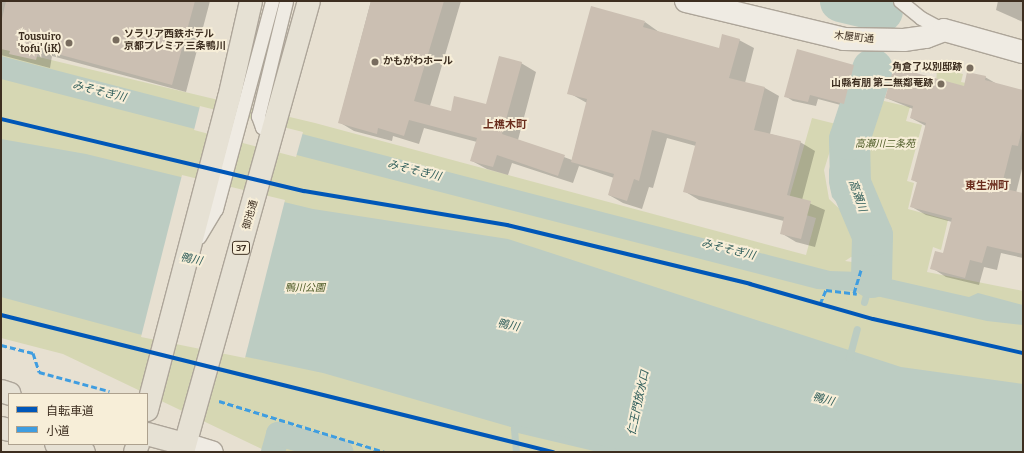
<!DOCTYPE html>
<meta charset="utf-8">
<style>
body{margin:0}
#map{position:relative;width:1024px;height:453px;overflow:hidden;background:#e7e0d1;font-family:Bitter,"Noto Sans JP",serif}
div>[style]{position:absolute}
.green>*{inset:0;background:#d6d7b3}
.water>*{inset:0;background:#bcccc2}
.pier>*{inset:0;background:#e7e0d1}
.shadow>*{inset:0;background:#0003}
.stream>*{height:7px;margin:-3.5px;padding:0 3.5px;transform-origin:3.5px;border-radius:3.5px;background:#bcccc2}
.canal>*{height:24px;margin:-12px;padding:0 12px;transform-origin:12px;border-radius:12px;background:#bcccc2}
.river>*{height:41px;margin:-20.5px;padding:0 20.5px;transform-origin:20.5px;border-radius:20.5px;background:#bcccc2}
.building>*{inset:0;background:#cbbfb2}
.roads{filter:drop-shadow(1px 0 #ada599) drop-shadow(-1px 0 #ada599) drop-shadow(0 1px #ada599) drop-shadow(0 -1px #ada599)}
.service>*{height:13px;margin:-6.5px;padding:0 6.5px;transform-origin:6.5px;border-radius:6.5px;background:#efebe3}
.minor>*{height:22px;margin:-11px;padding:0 11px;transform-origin:11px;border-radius:11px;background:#efebe3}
.tertiary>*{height:22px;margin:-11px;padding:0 11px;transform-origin:11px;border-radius:11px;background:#efebe3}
.primary>*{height:22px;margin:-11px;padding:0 11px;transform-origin:11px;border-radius:11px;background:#e6e1d4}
.quiet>*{height:3px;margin-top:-1.5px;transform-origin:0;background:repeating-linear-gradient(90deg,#3f9de0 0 6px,transparent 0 9px)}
.cycleway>*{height:4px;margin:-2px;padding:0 2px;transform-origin:2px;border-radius:2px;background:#0057b8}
.dots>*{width:11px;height:11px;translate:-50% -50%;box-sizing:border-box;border:2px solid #f7eed8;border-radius:50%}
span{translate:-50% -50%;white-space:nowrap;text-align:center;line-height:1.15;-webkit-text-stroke:4px #f7eed8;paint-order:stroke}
.shield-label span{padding:1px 3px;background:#f7eed8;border:1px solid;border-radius:3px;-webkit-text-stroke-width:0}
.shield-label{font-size:9px;color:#3d2e20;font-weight:700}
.poi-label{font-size:10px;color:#3d2e20;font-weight:700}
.left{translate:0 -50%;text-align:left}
.right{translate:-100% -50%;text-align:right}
.street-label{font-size:10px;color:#3d2e20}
.park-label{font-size:10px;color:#4d5a26;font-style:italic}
.water-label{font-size:11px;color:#2f5d5a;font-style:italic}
.neighbourhood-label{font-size:11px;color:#6b2e1e;font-weight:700}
.frame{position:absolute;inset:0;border:2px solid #3d2e20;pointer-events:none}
.legend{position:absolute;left:8px;top:393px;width:140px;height:52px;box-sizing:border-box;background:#f7eed8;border:1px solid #ada18e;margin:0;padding:5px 7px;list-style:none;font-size:12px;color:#3d2e20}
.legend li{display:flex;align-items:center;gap:8px;height:20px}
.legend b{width:20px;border:1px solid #ada18e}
</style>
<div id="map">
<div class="green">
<div style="clip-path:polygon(1px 48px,315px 123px,806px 255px,816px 218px,786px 209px,812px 118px,840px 125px,846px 103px,857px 104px,846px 135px,833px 141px,824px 170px,829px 199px,845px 214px,861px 220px,868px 237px,868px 262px,851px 257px,845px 261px,882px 266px,877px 263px,878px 241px,869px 218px,874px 211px,870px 191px,858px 167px,853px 141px,866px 103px,884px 101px,910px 107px,906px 121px,922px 125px,907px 181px,914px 183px,908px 209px,948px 220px,941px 250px,933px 247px,927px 272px,1023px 291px,1023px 452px,268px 452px,63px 354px,1px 338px)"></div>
<div style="clip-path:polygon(937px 68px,963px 74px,961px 82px,971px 84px,968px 94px,936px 85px)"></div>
</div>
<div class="water">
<div style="clip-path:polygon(1px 56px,830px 271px,860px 272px,864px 268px,873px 267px,880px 269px,881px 277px,969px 297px,978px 293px,1023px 305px,1023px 325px,987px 321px,854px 291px,817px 289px,1px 79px)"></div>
<div style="clip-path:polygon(1px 139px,86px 154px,313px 209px,508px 239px,901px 367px,1023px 384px,1023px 452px,615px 452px,514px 428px,323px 373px,138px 334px,1px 297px)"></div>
<div style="clip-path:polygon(849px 139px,855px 167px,867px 193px,870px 210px,863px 217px,839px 205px,832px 197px,829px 183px,829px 170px,837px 143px)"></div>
</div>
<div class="pier">
<div style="clip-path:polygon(200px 106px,303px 132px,296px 157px,194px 130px)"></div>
<div style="clip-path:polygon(182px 175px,285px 200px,245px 358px,141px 337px)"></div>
</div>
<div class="shadow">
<div style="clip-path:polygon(1px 1px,210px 1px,186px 92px,52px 56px,50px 68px,1px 55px)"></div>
<div style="clip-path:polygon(371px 1px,461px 1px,430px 106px,451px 112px,487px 106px,521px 63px,536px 72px,518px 140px,572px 160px,587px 103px,569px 93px,645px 22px,659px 32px,720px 49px,739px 40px,754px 48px,745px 83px,765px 88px,779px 96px,770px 134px,800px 142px,815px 151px,802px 200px,825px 210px,815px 247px,796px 242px,781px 233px,784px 221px,699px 200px,684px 191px,696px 146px,667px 138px,653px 188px,649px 187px,642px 209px,623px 203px,609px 195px,614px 178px,579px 166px,573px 183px,512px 163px,508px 175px,487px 169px,472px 161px,477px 142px,424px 128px,419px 144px,393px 136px,392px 141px,354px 131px,339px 122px)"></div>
<div style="clip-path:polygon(998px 1px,1023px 1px,1023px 22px,996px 10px)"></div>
<div style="clip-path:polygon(853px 66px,862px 71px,852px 108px,818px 99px,816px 106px,793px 101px,785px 96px)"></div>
<div style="clip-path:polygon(985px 77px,997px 84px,1023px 91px,1023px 165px,1016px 193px,1023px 194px,1023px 258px,1001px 253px,997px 270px,984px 267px,979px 285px,946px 277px,932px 268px,944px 254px,952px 222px,926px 215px,912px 207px,918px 183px,912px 179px,926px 126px,911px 118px,913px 109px,886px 98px,965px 87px)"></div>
</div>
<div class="stream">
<div style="left:864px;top:302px;width:7px;rotate:-74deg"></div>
<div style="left:849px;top:358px;width:30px;rotate:-75deg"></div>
<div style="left:516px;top:452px;width:24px;rotate:-95deg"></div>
<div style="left:514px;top:428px;width:104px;rotate:13.4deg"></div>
</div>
<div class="canal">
<div style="left:273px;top:452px;width:19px;rotate:-74deg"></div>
<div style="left:278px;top:434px;width:66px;rotate:15.7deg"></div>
</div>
<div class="river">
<div style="left:840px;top:1px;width:43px;rotate:13.4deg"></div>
<div style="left:871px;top:277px;width:42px;rotate:-88.6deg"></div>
<div style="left:872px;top:235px;width:56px;rotate:-112.9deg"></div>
<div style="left:850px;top:183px;width:44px;rotate:-91.3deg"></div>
<div style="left:849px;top:139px;width:74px;rotate:-71.8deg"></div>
</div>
<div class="building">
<div style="clip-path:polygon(6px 1px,195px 1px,172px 85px,39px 49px,36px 60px,9px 54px,10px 51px,1px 49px,1px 23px)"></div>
<div style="clip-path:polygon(371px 1px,444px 1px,414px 101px,451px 111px,454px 96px,486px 104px,499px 56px,522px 62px,502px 134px,565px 155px,558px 176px,497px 155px,493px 167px,470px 161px,477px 138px,409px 120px,404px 136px,378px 128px,377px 134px,338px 123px)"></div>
<div style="clip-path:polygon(591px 6px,645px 21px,643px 27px,719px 48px,722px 34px,740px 39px,729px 78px,765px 87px,754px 130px,801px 141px,787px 195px,811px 201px,801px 239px,780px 234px,784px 217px,683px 192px,696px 142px,652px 130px,639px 181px,634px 179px,627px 201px,608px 195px,614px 174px,571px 162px,587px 99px,567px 94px)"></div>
<div style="clip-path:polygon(797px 49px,854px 65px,844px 104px,810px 95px,808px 102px,784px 97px)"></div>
<div style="clip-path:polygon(894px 67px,964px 86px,967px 72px,986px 76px,985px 80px,1023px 90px,1023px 126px,1018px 146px,1012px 145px,1001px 188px,1023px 193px,1023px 254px,987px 246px,982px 263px,970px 260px,965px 278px,930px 269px,935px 251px,943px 253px,952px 218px,910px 207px,917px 182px,911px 180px,926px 123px,910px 118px,913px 106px,885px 98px)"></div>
</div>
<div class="roads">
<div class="service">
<div style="left:900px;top:1px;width:27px;rotate:39deg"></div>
<div style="left:921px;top:18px;width:26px;rotate:28deg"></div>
<div style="left:274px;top:134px;width:14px;rotate:-150deg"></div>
<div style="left:262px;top:127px;width:12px;rotate:-110deg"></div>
<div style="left:258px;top:116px;width:118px;rotate:-76.3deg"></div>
<div style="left:199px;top:237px;width:33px;rotate:-59deg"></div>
<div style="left:216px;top:209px;width:215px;rotate:-74.9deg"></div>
</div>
<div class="minor">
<div style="left:686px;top:1px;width:163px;rotate:13.5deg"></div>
<div style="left:844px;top:39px;width:60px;rotate:1deg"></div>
<div style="left:904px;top:40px;width:22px;rotate:-8deg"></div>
<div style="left:926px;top:37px;width:19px;rotate:-21deg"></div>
</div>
<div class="tertiary">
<div style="left:944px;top:30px;width:82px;rotate:15.6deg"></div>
<div style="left:185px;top:444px;width:28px;rotate:17deg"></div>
</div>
<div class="primary">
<div style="left:1px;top:391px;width:9px;rotate:18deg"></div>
<div style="left:147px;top:410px;width:323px;rotate:-75.3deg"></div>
<div style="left:229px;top:98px;width:99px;rotate:-77.2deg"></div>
<div style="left:1px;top:428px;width:8px;rotate:14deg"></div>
<div style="left:147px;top:434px;width:39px;rotate:15deg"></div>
<div style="left:56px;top:444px;width:29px;rotate:16deg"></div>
<div style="left:135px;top:452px;width:9px;rotate:-69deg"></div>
<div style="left:183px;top:452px;width:468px;rotate:-74.4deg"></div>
</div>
</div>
<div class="quiet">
<div style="left:854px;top:293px;width:24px;rotate:-73deg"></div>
<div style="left:820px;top:304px;width:15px;rotate:-67deg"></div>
<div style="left:826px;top:290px;width:31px;rotate:7deg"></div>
<div style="left:1px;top:345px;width:33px;rotate:14deg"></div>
<div style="left:33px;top:353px;width:20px;rotate:72deg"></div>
<div style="left:39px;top:372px;width:73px;rotate:15.2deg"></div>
<div style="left:219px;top:401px;width:174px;rotate:17.1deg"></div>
</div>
<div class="cycleway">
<div style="left:1px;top:119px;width:311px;rotate:13.4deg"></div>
<div style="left:304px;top:191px;width:206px;rotate:9.5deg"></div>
<div style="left:507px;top:225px;width:250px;rotate:13.6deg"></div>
<div style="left:750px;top:284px;width:128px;rotate:15.9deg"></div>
<div style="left:873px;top:319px;width:154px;rotate:12.8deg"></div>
<div style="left:1px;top:315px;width:569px;rotate:13.94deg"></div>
</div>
<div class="dots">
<div style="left:116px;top:40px;background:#786c5e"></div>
<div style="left:69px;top:43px;background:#786c5e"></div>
<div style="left:375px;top:62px;background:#786c5e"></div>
<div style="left:970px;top:68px;background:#786c5e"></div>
<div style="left:941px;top:84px;background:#786c5e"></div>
</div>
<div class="shield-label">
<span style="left:241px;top:248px">37</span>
</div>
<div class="poi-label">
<span class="left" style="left:124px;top:40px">ソラリア西鉄ホテル<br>京都プレミア 三条鴨川</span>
<span class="right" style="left:61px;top:43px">Tousuiro<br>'tofu' (iK)</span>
<span class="left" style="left:383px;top:62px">かもがわホール</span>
<span class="right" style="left:962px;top:68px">角倉了以別邸跡</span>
<span class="right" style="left:933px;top:84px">山縣有朋 第二無鄰菴跡</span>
</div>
<div class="street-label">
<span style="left:854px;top:38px;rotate:6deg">木屋町通</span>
<span style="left:251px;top:215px;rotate:-74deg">御池通</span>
</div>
<div class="park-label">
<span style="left:885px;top:145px">高瀬川二条苑</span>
<span style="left:305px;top:289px">鴨川公園</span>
</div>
<div class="water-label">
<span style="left:99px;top:92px;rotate:14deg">みそそぎ川</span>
<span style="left:414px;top:171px;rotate:14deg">みそそぎ川</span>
<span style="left:857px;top:196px;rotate:71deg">高瀬川</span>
<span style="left:728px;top:250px;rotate:14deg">みそそぎ川</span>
<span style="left:191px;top:260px;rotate:12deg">鴨川</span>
<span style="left:508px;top:326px;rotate:12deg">鴨川</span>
<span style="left:823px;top:400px;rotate:15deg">鴨川</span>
<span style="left:639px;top:403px;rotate:-78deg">仁王門放水口</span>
</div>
<div class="neighbourhood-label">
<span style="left:505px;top:125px">上樵木町</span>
<span style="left:987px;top:186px">東生洲町</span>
</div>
<div class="frame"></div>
<ul class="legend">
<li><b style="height:5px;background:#0057b8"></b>自転車道</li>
<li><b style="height:5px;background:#3f9de0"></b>小道</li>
</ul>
</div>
